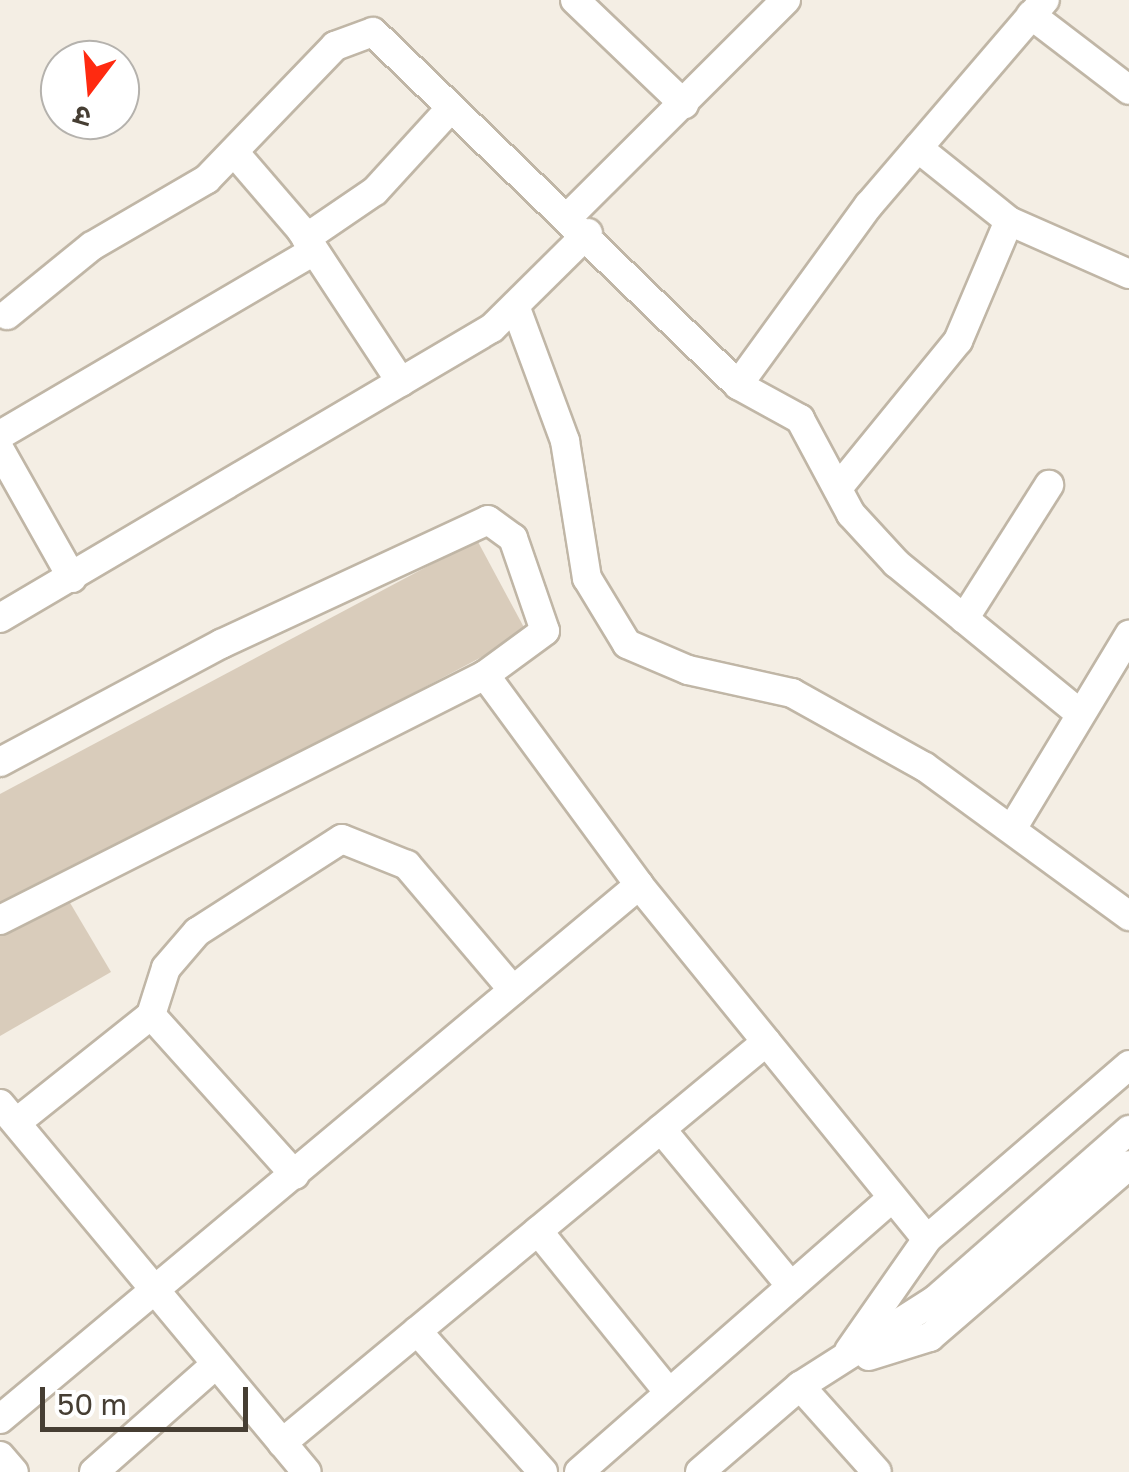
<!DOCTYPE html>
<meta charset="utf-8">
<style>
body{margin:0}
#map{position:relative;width:1129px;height:1472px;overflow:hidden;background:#f4eee4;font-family:"Golos Text","Noto Sans Devanagari",sans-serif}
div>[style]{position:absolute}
.building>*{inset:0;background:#d9ccbb}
.roads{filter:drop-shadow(2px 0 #c0b6a6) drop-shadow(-2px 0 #c0b6a6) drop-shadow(0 2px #c0b6a6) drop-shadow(0 -2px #c0b6a6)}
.minor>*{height:28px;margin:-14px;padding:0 14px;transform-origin:14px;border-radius:14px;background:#fff}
span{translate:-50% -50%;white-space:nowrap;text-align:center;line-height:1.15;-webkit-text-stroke:10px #fff;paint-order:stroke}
.north{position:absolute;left:40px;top:40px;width:100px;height:100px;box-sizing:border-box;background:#fff;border:2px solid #b5b2ad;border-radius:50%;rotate:196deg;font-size:28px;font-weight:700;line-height:40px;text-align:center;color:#463e33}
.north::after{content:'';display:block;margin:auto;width:35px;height:45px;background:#ff2a10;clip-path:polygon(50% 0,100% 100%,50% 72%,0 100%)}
.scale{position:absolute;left:40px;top:1387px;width:208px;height:45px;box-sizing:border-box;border:5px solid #463e33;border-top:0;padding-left:12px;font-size:30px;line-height:35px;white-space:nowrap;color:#463e33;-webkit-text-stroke:8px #fff;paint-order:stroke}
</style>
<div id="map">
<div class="building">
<div style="clip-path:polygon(477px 540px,527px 633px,0 912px,0 794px)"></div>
<div style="clip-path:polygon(63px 891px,111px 972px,0 1036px,0 927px)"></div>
</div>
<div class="roads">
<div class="minor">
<div style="left:575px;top:0;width:151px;rotate:43.7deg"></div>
<div style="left:1031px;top:15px;width:123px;rotate:37.4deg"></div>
<div style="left:918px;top:148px;width:117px;rotate:38.7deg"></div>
<div style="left:234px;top:152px;width:103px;rotate:49.3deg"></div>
<div style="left:301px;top:230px;width:182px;rotate:56.7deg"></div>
<div style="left:570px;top:215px;width:305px;rotate:-44.9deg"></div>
<div style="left:306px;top:238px;width:83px;rotate:-34.3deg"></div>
<div style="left:375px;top:191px;width:111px;rotate:-47.6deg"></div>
<div style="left:517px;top:311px;width:139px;rotate:69.7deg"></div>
<div style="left:565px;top:441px;width:139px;rotate:80.9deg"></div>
<div style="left:587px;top:578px;width:77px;rotate:58.8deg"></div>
<div style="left:627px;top:644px;width:66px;rotate:23.1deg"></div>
<div style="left:688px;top:670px;width:107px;rotate:12.5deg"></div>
<div style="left:792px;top:693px;width:152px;rotate:29.1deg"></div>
<div style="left:925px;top:767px;width:253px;rotate:36.1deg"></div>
<div style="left:7px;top:315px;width:109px;rotate:-39.1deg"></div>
<div style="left:92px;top:246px;width:133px;rotate:-30.2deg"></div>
<div style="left:207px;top:179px;width:185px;rotate:-46.1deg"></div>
<div style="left:335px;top:46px;width:40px;rotate:-20.2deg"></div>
<div style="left:373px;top:32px;width:508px;rotate:44.04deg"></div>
<div style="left:738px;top:385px;width:71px;rotate:28.7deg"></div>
<div style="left:800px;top:419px;width:108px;rotate:61.8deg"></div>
<div style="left:851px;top:514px;width:67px;rotate:47.4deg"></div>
<div style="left:896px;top:563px;width:237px;rotate:39.3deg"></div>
<div style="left:738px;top:385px;width:223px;rotate:-54deg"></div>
<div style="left:869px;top:205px;width:270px;rotate:-49.4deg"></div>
<div style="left:0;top:435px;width:364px;rotate:-30.4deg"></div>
<div style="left:0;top:450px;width:147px;rotate:60.6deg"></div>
<div style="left:838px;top:488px;width:190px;rotate:-50.8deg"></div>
<div style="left:958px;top:341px;width:130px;rotate:-67deg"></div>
<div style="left:1009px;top:221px;width:131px;rotate:23.8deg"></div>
<div style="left:0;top:618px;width:571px;rotate:-30.52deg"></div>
<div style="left:492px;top:328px;width:135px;rotate:-44.7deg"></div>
<div style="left:964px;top:619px;width:159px;rotate:-57.6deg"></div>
<div style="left:0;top:762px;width:251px;rotate:-28.1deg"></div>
<div style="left:221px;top:644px;width:294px;rotate:-24.9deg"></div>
<div style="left:488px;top:520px;width:31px;rotate:36deg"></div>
<div style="left:513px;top:538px;width:98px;rotate:71deg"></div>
<div style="left:545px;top:631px;width:74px;rotate:143.7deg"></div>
<div style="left:485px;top:675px;width:260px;rotate:53.7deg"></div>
<div style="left:639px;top:885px;width:456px;rotate:50.9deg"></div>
<div style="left:1012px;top:829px;width:227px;rotate:-58.9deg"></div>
<div style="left:0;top:920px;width:543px;rotate:-26.8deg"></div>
<div style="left:151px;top:1015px;width:215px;rotate:48deg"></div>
<div style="left:0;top:1104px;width:479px;rotate:50.2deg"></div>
<div style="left:17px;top:1122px;width:171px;rotate:-38.6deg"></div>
<div style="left:151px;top:1015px;width:49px;rotate:-72.3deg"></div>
<div style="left:166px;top:968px;width:48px;rotate:-49.3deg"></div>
<div style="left:197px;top:932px;width:172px;rotate:-32.7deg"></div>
<div style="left:342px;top:839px;width:70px;rotate:21.8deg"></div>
<div style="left:407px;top:865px;width:164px;rotate:49.7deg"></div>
<div style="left:661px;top:1129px;width:204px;rotate:50.4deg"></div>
<div style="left:538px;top:1231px;width:208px;rotate:51deg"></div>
<div style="left:417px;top:1331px;width:189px;rotate:48.2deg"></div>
<div style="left:849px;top:1351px;width:136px;rotate:-55.1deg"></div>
<div style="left:927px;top:1239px;width:267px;rotate:-40.7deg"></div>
<div style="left:869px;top:1356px;width:64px;rotate:-17.3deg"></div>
<div style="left:930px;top:1337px;width:263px;rotate:-40.8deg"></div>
<div style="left:800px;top:1386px;width:115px;rotate:48.2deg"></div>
<div style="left:0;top:1419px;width:833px;rotate:-39.88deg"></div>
<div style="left:282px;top:1443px;width:629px;rotate:-39.64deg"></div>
<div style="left:0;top:1456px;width:21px;rotate:49deg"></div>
<div style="left:94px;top:1472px;width:162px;rotate:-41.5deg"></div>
<div style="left:579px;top:1472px;width:416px;rotate:-41.2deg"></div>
<div style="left:700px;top:1472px;width:132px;rotate:-40.7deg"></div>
<div style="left:800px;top:1386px;width:160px;rotate:-32.5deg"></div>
<div style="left:935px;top:1300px;width:258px;rotate:-41.2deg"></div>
</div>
</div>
<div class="north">उ</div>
<div class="scale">50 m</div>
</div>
